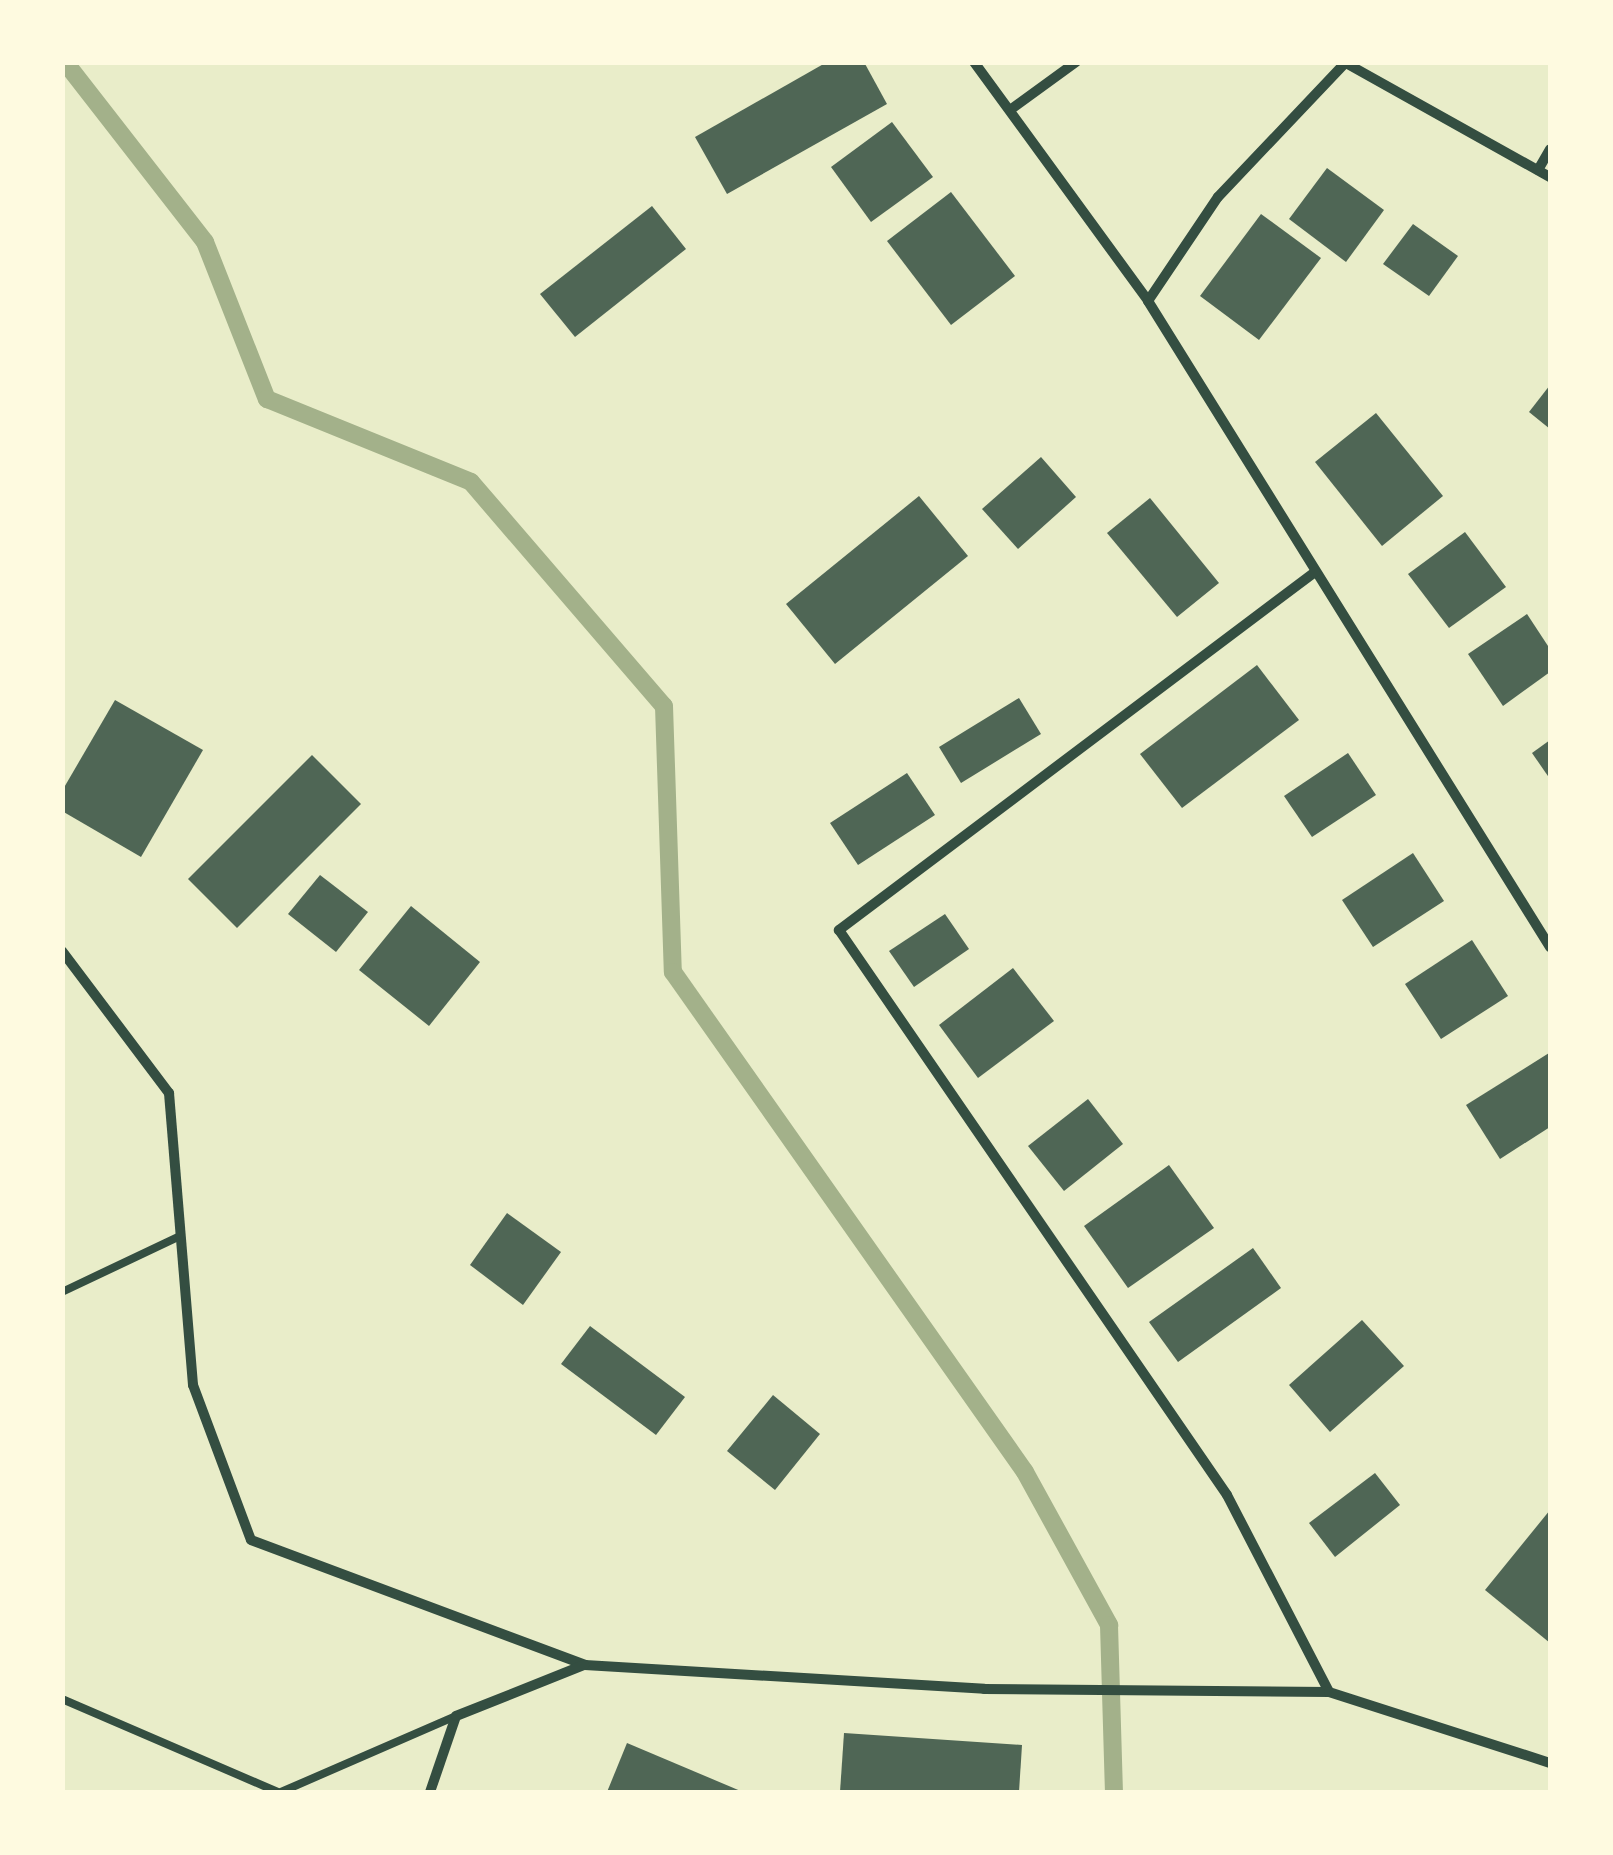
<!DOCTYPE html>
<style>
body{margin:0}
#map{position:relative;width:1613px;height:1855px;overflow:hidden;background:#e9edc9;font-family:"Golos Text",sans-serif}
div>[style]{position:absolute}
.stream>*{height:18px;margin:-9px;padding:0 9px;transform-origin:9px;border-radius:9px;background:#a3b18a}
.building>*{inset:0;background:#4f6655}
.service>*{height:8px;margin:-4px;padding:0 4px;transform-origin:4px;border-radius:4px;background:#344e41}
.minor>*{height:10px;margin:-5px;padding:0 5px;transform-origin:5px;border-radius:5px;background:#344e41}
span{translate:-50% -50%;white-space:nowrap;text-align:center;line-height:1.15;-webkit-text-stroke:9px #fefae0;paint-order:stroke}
.frame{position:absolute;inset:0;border:65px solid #fefae0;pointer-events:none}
</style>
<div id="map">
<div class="stream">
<div style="left:65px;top:62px;width:228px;rotate:52.1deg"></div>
<div style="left:205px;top:242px;width:169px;rotate:68.5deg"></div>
<div style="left:267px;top:399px;width:220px;rotate:22.1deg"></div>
<div style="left:471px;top:482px;width:296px;rotate:49.3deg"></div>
<div style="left:664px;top:706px;width:266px;rotate:88.1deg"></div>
<div style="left:673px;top:972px;width:611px;rotate:54.85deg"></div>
<div style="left:1025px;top:1472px;width:175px;rotate:61.2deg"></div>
<div style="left:1109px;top:1625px;width:167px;rotate:88.3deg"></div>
</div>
<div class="building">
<div style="clip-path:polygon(827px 62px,864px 62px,887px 104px,727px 194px,695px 137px)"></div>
<div style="clip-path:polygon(892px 122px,933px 177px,871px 222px,831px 167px)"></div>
<div style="clip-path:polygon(1327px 168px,1384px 210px,1346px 262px,1289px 219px)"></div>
<div style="clip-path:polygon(951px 192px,1015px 276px,951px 325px,887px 241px)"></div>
<div style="clip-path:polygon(652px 206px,686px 249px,575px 337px,540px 294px)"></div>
<div style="clip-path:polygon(1261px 214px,1321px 258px,1259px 340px,1200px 296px)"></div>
<div style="clip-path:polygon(1413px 224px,1458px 256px,1429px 296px,1383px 264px)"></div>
<div style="clip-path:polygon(1550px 385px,1550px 429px,1529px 412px)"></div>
<div style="clip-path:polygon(1376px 413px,1443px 496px,1382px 546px,1315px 462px)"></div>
<div style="clip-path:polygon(1041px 457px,1076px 497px,1018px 549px,982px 509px)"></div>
<div style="clip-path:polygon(919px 496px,968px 556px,835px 664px,786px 604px)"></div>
<div style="clip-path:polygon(1150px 498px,1219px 583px,1177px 617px,1107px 533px)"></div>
<div style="clip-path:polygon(1465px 532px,1506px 587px,1449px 628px,1408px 574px)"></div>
<div style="clip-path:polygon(1527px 614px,1550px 649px,1550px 672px,1503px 706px,1468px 654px)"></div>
<div style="clip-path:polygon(1257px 665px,1299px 720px,1182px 808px,1140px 754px)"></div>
<div style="clip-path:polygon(1019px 698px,1041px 734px,961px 783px,939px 747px)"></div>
<div style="clip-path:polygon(115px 700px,203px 750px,141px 857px,62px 811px,62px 791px)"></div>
<div style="clip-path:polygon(1550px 740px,1550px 779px,1532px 753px)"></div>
<div style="clip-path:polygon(1348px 753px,1376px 795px,1312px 837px,1284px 796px)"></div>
<div style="clip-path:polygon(312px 755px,361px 804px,237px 928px,188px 879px)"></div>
<div style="clip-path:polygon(907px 773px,935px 815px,858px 865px,830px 823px)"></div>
<div style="clip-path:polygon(1413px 853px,1444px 901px,1373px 947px,1342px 900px)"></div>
<div style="clip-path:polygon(320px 875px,368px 912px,336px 952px,288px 914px)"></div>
<div style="clip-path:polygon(411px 906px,480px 962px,429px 1026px,359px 970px)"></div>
<div style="clip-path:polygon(945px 914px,969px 949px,914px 987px,889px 951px)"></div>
<div style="clip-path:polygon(1472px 940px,1508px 996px,1441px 1039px,1405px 984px)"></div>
<div style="clip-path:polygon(1013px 968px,1054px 1021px,978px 1078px,939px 1025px)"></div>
<div style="clip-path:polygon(1549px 1053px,1550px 1127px,1500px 1159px,1466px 1105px)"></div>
<div style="clip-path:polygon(1088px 1099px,1123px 1144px,1064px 1191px,1028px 1146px)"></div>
<div style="clip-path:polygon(1169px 1165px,1214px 1228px,1128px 1288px,1084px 1226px)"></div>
<div style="clip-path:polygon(507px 1213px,561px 1252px,523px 1305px,470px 1265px)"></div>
<div style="clip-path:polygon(1253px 1248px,1281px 1288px,1178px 1362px,1149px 1322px)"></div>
<div style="clip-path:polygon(1362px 1320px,1404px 1366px,1330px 1432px,1289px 1385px)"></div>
<div style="clip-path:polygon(590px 1326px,685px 1397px,656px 1435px,561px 1364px)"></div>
<div style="clip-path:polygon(773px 1395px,820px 1434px,775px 1490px,727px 1451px)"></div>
<div style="clip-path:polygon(1375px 1473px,1400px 1505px,1335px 1557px,1309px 1523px)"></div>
<div style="clip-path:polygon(1550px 1510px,1550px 1643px,1485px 1590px)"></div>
<div style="clip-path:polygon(844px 1733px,1022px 1745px,1019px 1792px,840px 1792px)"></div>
<div style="clip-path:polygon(627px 1743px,743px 1792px,607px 1792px)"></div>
</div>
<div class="service">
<div style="left:62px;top:1292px;width:131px;rotate:-25.4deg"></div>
<div style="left:62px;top:1699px;width:235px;rotate:23.3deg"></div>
<div style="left:281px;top:1792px;width:191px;rotate:-23.5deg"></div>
</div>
<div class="minor">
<div style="left:974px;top:62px;width:296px;rotate:53.9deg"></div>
<div style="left:1148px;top:301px;width:761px;rotate:58.11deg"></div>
<div style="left:1344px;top:62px;width:236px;rotate:29.2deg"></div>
<div style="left:1010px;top:110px;width:82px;rotate:-36deg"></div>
<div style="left:1538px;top:170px;width:24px;rotate:-60deg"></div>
<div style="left:1148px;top:301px;width:125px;rotate:-56.1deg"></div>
<div style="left:1218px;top:197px;width:185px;rotate:-46.5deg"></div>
<div style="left:1315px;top:572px;width:596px;rotate:143.05deg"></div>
<div style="left:839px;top:930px;width:685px;rotate:55.52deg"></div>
<div style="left:1227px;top:1495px;width:222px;rotate:62.6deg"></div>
<div style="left:62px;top:951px;width:178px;rotate:53deg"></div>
<div style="left:169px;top:1093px;width:293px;rotate:85.3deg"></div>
<div style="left:193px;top:1385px;width:165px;rotate:69.5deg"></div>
<div style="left:251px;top:1540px;width:357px;rotate:20.5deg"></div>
<div style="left:585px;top:1665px;width:400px;rotate:3.4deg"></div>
<div style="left:984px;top:1689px;width:345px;rotate:0.5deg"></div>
<div style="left:1329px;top:1692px;width:232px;rotate:17.8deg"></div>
<div style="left:430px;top:1792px;width:80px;rotate:-71.1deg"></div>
<div style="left:456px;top:1716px;width:138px;rotate:-21.7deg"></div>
</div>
<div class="frame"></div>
</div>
